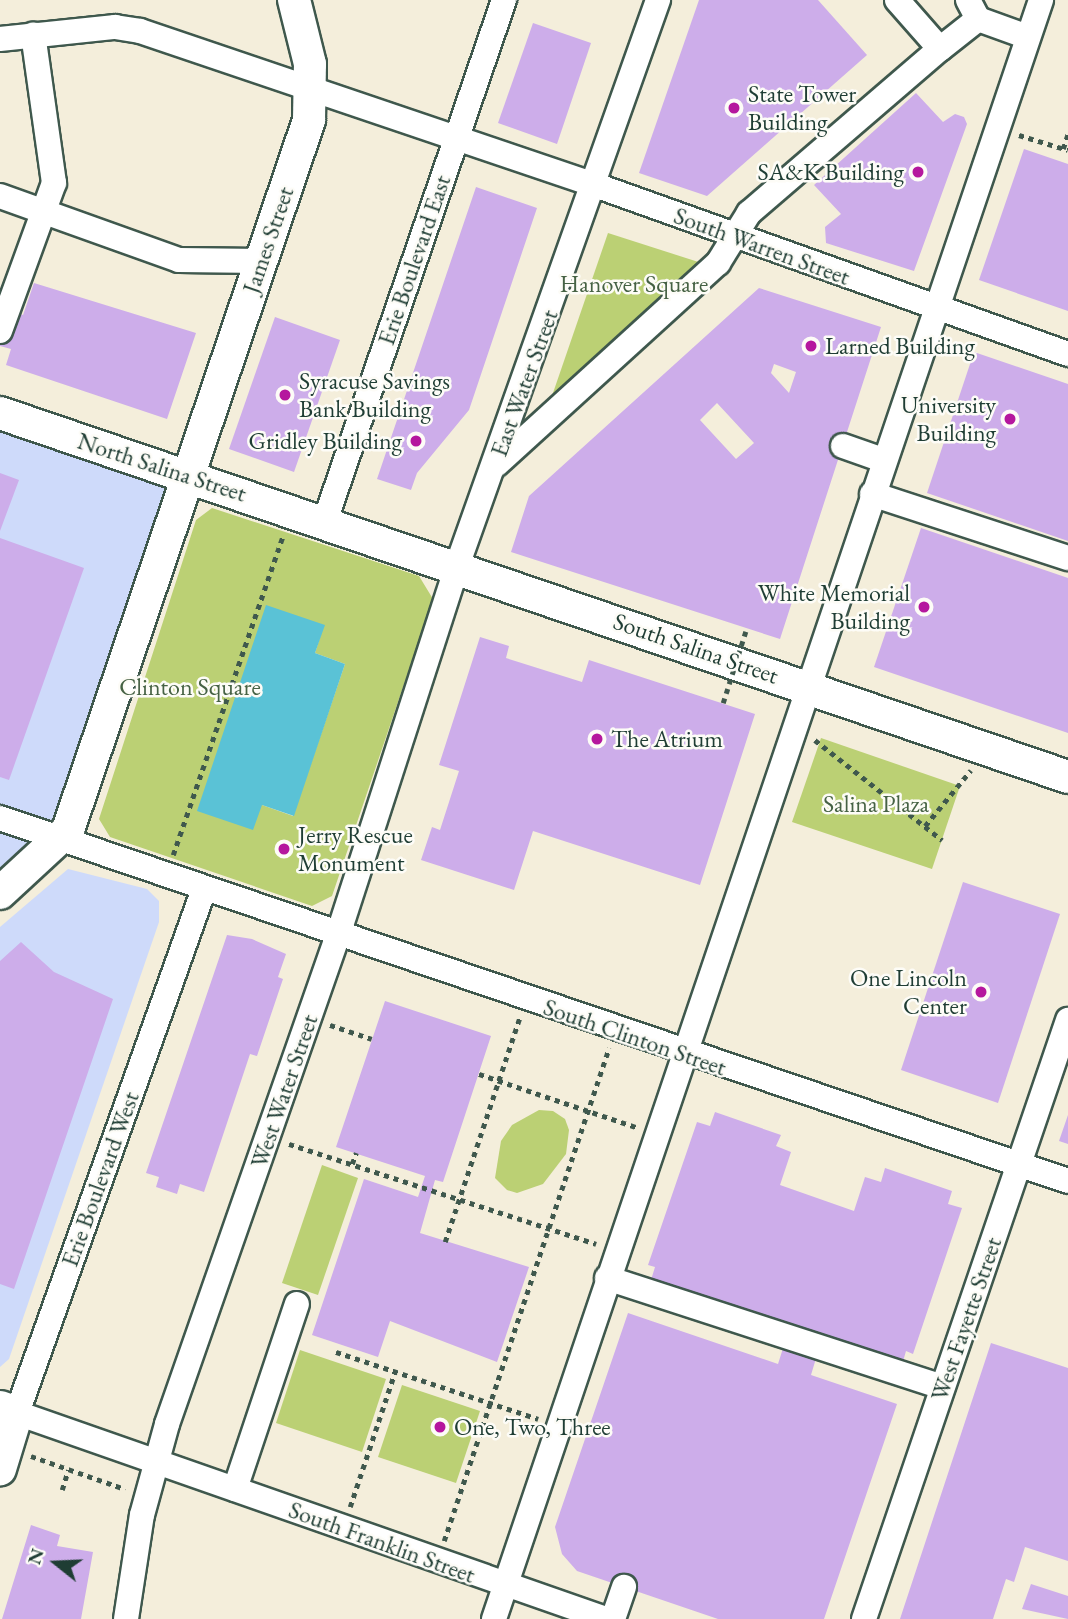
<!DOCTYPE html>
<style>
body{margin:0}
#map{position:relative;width:1068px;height:1619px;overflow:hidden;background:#f4eedb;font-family:"EB Garamond",serif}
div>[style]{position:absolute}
.built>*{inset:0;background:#cedafa}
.green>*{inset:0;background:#bbd074}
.water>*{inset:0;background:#5ac2d6}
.building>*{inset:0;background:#cdadea}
.path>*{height:4.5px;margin-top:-2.25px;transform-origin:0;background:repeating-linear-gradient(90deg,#3f584d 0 5px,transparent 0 10px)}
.roads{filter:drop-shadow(2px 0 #3f584d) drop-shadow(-2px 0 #3f584d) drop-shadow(0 2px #3f584d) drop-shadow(0 -2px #3f584d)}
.minor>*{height:24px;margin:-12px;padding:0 12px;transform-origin:12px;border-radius:12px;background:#fff}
.major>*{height:32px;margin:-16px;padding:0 16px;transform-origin:16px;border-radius:16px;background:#fff}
.path-bridge>*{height:4.5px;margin-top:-2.25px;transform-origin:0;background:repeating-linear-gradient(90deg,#3f584d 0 5px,transparent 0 10px)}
.dots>*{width:19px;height:19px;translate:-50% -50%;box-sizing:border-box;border:4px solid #fdfcf7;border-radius:50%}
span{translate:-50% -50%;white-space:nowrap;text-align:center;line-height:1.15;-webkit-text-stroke:5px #fdfcf7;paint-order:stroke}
.poi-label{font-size:24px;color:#1f3d34}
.left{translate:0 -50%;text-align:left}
.right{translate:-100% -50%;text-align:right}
.street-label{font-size:24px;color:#1f3d34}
.park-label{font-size:24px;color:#466244}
.north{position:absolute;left:21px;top:1528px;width:70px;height:70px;-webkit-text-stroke:5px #fdfcf7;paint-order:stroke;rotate:288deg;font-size:19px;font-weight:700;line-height:28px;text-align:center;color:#1f3d34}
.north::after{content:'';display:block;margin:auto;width:24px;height:32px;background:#1f3d34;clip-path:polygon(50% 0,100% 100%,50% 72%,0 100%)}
</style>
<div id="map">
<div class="built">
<div style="clip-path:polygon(0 412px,189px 476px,68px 830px,0 893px)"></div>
<div style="clip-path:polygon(68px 869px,147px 889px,159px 901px,159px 922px,9px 1359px,0 1367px,0 927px)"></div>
</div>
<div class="green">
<div style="clip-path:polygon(608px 233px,714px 267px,543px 422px)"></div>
<div style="clip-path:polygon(evenodd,212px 508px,419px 576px,433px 599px,332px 896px,312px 906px,110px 837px,99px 819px,196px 520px,212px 508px,324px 625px,315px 653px,345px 664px,293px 816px,262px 805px,324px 625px)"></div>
<div style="clip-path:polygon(821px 738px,960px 786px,932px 869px,792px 822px)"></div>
<div style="clip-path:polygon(539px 1110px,553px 1111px,565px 1119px,569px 1130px,566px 1154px,543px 1184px,517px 1193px,507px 1190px,495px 1178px,501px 1141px,512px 1125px)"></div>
<div style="clip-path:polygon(322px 1165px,358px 1178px,318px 1295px,282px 1283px)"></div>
<div style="clip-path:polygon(300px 1350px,386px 1379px,362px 1452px,276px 1423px)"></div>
<div style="clip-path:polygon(402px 1385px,480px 1411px,456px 1483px,378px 1457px)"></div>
</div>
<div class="water">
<div style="clip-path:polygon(266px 605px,325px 625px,315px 653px,345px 664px,294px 816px,262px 805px,253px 830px,197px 811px)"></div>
</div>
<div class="building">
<div style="clip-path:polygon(699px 0,818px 0,867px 55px,707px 196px,639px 173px)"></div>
<div style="clip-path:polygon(533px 23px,591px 43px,557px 144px,498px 123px)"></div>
<div style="clip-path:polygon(916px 93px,943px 122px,955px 114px,964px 117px,967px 124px,914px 271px,826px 243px,825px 227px,841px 214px,814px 185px)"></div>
<div style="clip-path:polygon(1024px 149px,1068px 164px,1068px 311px,979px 280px)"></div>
<div style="clip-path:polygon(476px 187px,537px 208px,469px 410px,417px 473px,411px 490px,377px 479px)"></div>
<div style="clip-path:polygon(34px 283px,196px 333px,167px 419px,6px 365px,11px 349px,0 346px,0 336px,9px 310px,23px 315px)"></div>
<div style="clip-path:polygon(evenodd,759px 288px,881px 327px,780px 639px,511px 552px,529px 496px,759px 288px,774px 364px,796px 372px,789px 393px,771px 373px,774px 364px,759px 288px,717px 403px,754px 443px,736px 459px,700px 420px,717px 403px)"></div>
<div style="clip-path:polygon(275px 317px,340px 340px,294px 472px,229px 449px)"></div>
<div style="clip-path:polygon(974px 352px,1068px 384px,1068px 541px,927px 493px)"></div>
<div style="clip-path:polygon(0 473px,19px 480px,0 531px)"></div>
<div style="clip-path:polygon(921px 528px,1068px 578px,1068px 733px,874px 667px)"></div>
<div style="clip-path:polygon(0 538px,84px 568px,9px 780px,0 777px)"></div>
<div style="clip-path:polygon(480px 637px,509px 646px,506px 658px,582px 682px,589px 660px,755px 714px,700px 885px,533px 831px,514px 890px,421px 860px,432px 827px,440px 830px,459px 771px,439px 765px)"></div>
<div style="clip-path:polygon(963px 882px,1060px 914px,998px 1103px,901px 1070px)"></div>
<div style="clip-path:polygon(227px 935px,252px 939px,286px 954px,278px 977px,283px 979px,257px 1056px,250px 1054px,204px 1192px,180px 1184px,177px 1194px,156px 1187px,159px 1177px,146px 1173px)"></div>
<div style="clip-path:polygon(21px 942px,54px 972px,113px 999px,14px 1289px,0 1284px,0 961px)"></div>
<div style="clip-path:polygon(385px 1001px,491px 1036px,443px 1182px,435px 1180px,420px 1233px,529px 1267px,497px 1362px,390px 1321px,378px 1357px,312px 1335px,364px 1179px,418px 1197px,425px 1176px,336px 1147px)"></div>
<div style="clip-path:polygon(715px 1112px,781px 1135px,776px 1146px,791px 1152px,780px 1185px,854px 1211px,865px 1177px,881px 1182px,885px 1168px,952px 1191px,948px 1204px,962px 1208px,913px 1354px,906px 1351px,902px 1365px,651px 1280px,655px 1267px,648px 1265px,697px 1122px,710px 1126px)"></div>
<div style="clip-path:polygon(1068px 1115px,1068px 1144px,1059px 1141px)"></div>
<div style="clip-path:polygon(628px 1313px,778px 1364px,784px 1345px,817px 1355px,811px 1375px,897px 1404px,824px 1619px,718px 1619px,577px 1571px,562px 1554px,555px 1527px)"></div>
<div style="clip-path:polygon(991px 1343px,1068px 1368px,1068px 1561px,1025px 1547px,1014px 1582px,1006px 1579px,993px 1619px,900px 1619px)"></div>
<div style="clip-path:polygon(31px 1525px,60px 1535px,57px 1546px,93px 1552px,81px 1619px,2px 1619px)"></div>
<div style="clip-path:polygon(1031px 1584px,1068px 1596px,1068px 1619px,1022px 1609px)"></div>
</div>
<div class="path">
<div style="left:1019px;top:135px;width:51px;rotate:17deg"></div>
<div style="left:1063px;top:149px;width:16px;rotate:-72deg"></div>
<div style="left:815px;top:740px;width:162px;rotate:38.2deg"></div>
<div style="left:925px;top:826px;width:72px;rotate:-50.6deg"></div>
<div style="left:173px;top:855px;width:337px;rotate:-71deg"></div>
<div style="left:330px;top:1025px;width:44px;rotate:18.4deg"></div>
<div style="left:479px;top:1074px;width:166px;rotate:18.7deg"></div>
<div style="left:289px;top:1144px;width:323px;rotate:18deg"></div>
<div style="left:352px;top:1164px;width:12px;rotate:-70deg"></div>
<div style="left:445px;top:1242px;width:237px;rotate:-71.6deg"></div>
<div style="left:336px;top:1352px;width:213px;rotate:18.3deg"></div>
<div style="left:31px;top:1456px;width:100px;rotate:19.3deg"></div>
<div style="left:62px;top:1490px;width:21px;rotate:-73deg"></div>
<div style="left:350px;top:1507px;width:142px;rotate:-71.6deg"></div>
<div style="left:444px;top:1541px;width:520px;rotate:-71.5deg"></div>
</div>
<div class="roads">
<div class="minor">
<div style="left:897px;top:0;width:65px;rotate:48.7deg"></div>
<div style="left:968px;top:0;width:21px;rotate:62deg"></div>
<div style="left:0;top:39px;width:116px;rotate:-6deg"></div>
<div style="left:115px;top:27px;width:25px;rotate:9deg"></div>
<div style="left:140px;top:31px;width:480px;rotate:18.7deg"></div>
<div style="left:595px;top:185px;width:502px;rotate:19.66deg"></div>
<div style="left:0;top:196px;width:190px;rotate:19.7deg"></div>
<div style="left:179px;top:260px;width:83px;rotate:0.7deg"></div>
<div style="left:0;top:331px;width:158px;rotate:-70deg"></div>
<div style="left:54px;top:183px;width:150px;rotate:-98deg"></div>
<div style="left:843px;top:446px;width:42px;rotate:19.3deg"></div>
<div style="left:497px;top:464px;width:299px;rotate:-42.3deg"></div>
<div style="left:718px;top:263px;width:59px;rotate:-58.2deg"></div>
<div style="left:749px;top:213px;width:252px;rotate:-40.7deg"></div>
<div style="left:940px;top:49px;width:48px;rotate:-38.3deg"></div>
<div style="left:978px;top:19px;width:53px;rotate:19.8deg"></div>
<div style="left:872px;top:494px;width:206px;rotate:18.1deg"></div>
<div style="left:325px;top:521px;width:551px;rotate:-71.04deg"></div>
<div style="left:0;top:818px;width:1128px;rotate:18.77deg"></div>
<div style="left:204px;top:889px;width:556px;rotate:109.64deg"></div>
<div style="left:17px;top:1413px;width:624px;rotate:19.28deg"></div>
<div style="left:607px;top:1278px;width:352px;rotate:18deg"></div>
<div style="left:235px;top:1489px;width:195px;rotate:-71.5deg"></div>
<div style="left:126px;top:1619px;width:105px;rotate:-81.3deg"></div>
<div style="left:142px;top:1515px;width:94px;rotate:-74.6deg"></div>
<div style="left:167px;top:1424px;width:518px;rotate:-70.73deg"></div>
<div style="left:338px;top:935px;width:388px;rotate:-72.1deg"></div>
<div style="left:457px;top:566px;width:601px;rotate:-70.45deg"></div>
<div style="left:494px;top:1619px;width:1709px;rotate:-71.33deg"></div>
<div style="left:613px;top:1619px;width:34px;rotate:-71deg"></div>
<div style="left:864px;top:1619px;width:633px;rotate:-71.19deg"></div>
</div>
<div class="major">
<div style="left:0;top:413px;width:1128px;rotate:18.82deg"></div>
<div style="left:0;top:893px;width:93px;rotate:-42.8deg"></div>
<div style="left:68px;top:830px;width:750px;rotate:-71.25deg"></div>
<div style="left:309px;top:120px;width:56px;rotate:-89deg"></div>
<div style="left:310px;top:64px;width:66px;rotate:-104deg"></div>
<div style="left:0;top:1407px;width:18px;rotate:19deg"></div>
<div style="left:17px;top:1413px;width:59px;rotate:106.9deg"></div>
</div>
</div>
<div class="path-bridge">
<div style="left:723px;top:703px;width:77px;rotate:-72.5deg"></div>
</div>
<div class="dots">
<div style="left:734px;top:108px;background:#b5179e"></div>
<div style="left:918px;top:172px;background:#b5179e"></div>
<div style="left:811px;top:346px;background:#b5179e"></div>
<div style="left:285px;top:395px;background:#b5179e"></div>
<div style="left:1010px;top:419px;background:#b5179e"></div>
<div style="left:416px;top:441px;background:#b5179e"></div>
<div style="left:924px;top:607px;background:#b5179e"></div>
<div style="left:597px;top:739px;background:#b5179e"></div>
<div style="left:284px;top:849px;background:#b5179e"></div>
<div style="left:981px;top:992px;background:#b5179e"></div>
<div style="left:440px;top:1427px;background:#b5179e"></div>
</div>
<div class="poi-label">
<span class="left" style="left:748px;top:108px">State Tower<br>Building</span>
<span class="right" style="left:904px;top:172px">SA&amp;K Building</span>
<span class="left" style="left:825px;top:346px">Larned Building</span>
<span class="left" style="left:299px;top:395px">Syracuse Savings<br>Bank Building</span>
<span class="right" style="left:996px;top:419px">University<br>Building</span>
<span class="right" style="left:402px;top:441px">Gridley Building</span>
<span class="right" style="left:910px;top:607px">White Memorial<br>Building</span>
<span class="left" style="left:611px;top:739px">The Atrium</span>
<span class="left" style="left:298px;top:849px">Jerry Rescue<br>Monument</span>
<span class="right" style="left:967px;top:992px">One Lincoln<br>Center</span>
<span class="left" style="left:454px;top:1427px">One, Two, Three</span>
</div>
<div class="street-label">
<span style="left:268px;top:240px;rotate:-71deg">James Street</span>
<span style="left:762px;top:246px;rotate:20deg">South Warren Street</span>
<span style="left:414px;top:260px;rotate:-71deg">Erie Boulevard East</span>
<span style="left:524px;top:383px;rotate:-70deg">East Water Street</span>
<span style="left:162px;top:467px;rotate:18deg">North Salina Street</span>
<span style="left:696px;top:648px;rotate:19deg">South Salina Street</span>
<span style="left:635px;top:1037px;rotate:19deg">South Clinton Street</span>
<span style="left:284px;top:1091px;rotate:-71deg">West Water Street</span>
<span style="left:100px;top:1179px;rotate:-70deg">Erie Boulevard West</span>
<span style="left:966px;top:1319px;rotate:-71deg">West Fayette Street</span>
<span style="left:382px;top:1542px;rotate:20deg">South Franklin Street</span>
</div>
<div class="park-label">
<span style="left:634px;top:284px">Hanover Square</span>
<span style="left:190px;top:687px">Clinton Square</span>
<span style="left:876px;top:804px">Salina Plaza</span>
</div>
<div class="north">N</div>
</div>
